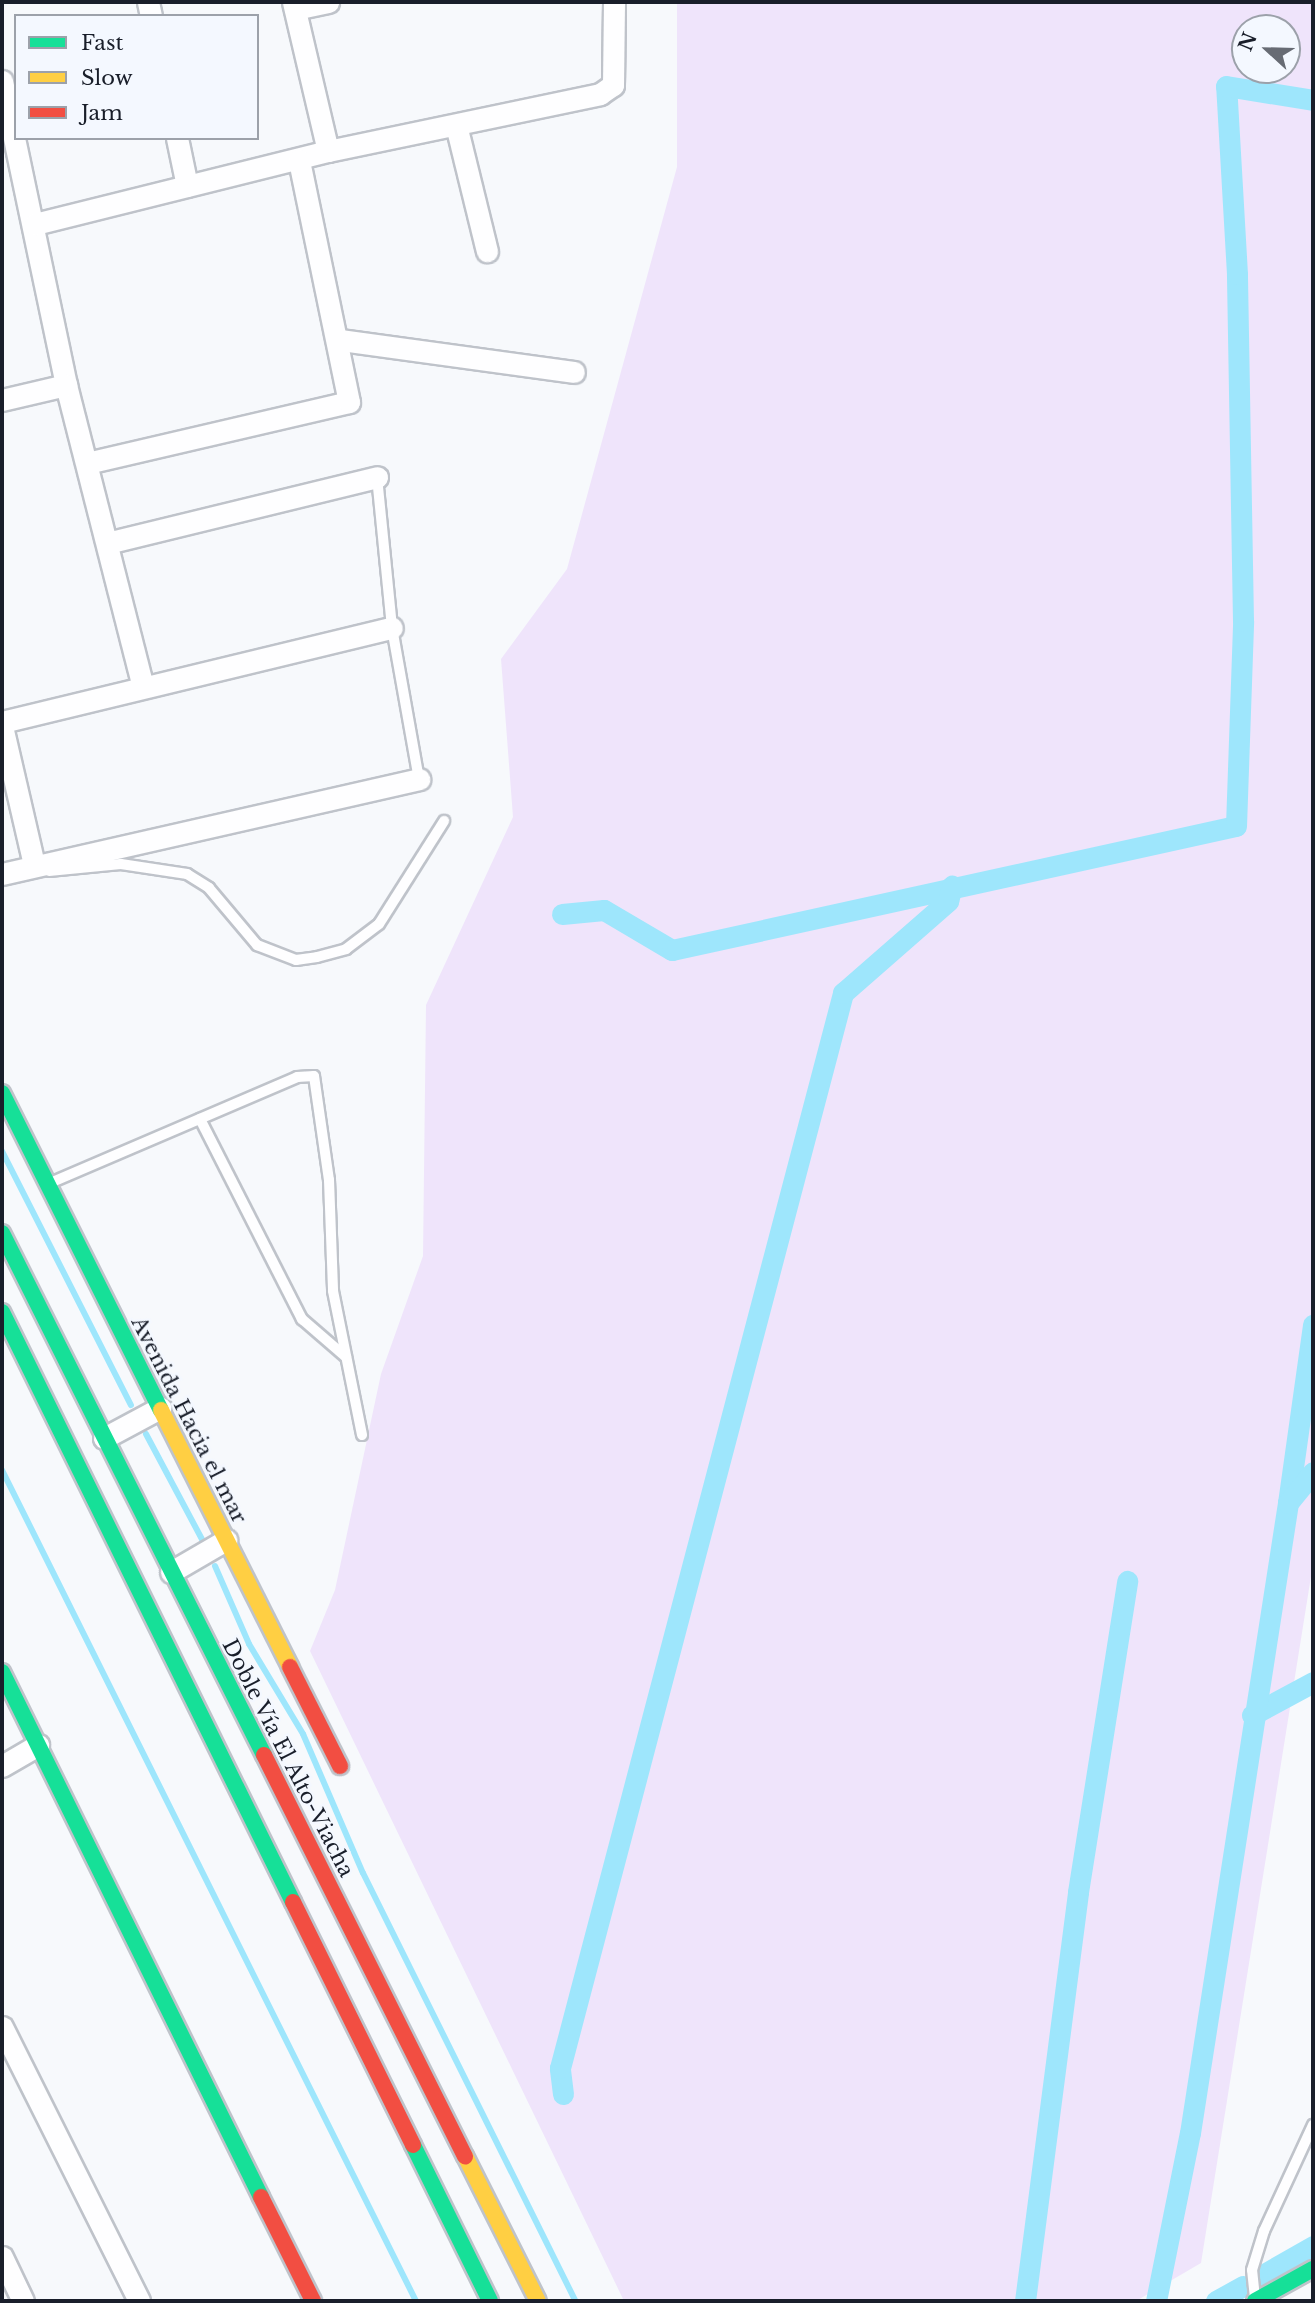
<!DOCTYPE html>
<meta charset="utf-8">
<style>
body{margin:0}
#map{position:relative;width:1315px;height:2303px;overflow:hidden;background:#f7f9fc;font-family:"Libre Baskerville",serif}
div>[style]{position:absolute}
.green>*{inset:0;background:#efe4fb}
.stream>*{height:6px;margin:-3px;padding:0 3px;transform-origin:3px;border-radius:3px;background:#9ee6fc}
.canal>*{height:21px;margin:-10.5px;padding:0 10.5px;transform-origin:10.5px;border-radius:10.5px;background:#9ee6fc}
.roads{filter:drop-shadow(2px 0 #bfc3ca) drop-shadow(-2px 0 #bfc3ca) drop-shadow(0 2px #bfc3ca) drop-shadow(0 -2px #bfc3ca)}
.lane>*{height:10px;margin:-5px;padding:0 5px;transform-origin:5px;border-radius:5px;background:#fefeff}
.street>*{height:21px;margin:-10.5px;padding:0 10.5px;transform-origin:10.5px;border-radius:10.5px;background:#fefeff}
.fast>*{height:16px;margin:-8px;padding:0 8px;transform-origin:8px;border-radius:8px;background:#16e098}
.slow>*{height:16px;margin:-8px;padding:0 8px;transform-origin:8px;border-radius:8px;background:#ffcf43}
.jam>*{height:16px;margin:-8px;padding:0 8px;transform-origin:8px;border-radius:8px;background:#f24e42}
span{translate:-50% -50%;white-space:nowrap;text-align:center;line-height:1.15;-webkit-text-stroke:5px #f4f8ff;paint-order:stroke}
.street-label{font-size:21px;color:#191e2a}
.frame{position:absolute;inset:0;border:4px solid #191e2a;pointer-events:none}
.legend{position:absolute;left:14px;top:14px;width:245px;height:126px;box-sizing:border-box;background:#f4f8ff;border:2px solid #9ca1aa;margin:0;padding:9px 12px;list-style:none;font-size:21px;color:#191e2a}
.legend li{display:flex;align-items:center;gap:14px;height:35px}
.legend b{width:35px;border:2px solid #9ca1aa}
.north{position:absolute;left:1231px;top:14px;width:70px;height:70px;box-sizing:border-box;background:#f4f8ff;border:2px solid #9ca1aa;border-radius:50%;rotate:292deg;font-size:19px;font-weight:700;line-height:28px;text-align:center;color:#191e2a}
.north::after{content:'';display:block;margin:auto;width:24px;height:32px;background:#676b74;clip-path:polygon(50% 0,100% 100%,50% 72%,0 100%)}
</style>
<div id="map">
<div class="green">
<div style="clip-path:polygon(evenodd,677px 2px,1313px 2px,1313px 1564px,1201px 2263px,1136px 2301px,624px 2301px,310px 1651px,335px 1590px,381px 1374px,423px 1256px,426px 1005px,513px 817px,501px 659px,567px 569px,677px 167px,677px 2px,1245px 28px,1287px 28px,1287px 70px,1245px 70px,1245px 28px)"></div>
</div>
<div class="stream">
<div style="left:2px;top:1151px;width:285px;rotate:63.1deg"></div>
<div style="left:146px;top:1434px;width:128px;rotate:62deg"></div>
<div style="left:2px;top:1470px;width:928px;rotate:63.52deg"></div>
<div style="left:215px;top:1566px;width:85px;rotate:66.4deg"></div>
<div style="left:249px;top:1644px;width:105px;rotate:59deg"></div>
<div style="left:303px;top:1734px;width:151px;rotate:66.7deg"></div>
<div style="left:363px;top:1873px;width:478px;rotate:63.6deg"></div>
</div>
<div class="canal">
<div style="left:562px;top:914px;width:42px;rotate:-5.4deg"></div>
<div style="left:604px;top:910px;width:79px;rotate:30.5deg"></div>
<div style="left:672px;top:950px;width:577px;rotate:-12.4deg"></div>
<div style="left:1236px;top:826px;width:205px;rotate:-88deg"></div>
<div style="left:1243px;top:621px;width:347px;rotate:-91deg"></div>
<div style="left:1237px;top:274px;width:188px;rotate:-93.3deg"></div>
<div style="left:1226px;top:86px;width:88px;rotate:9.1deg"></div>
<div style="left:1288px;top:1503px;width:180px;rotate:-82deg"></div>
<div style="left:1252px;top:1715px;width:69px;rotate:-28.4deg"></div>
<div style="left:563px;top:2094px;width:26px;rotate:-97deg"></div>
<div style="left:560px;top:2068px;width:1112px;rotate:-75.25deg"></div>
<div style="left:843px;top:993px;width:140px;rotate:-41.2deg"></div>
<div style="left:948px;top:901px;width:16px;rotate:-75deg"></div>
<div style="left:1257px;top:2278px;width:64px;rotate:-29.7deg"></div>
<div style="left:1025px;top:2301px;width:412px;rotate:-82.6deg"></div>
<div style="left:1078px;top:1892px;width:315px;rotate:-81deg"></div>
<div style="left:1156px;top:2301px;width:171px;rotate:-78.6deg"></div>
<div style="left:1190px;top:2133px;width:638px;rotate:-81.16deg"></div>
<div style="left:1288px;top:1503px;width:40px;rotate:-51deg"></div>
<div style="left:1216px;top:2301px;width:31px;rotate:-29deg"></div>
</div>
<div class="roads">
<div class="lane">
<div style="left:377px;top:477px;width:152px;rotate:84.3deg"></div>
<div style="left:392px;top:628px;width:153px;rotate:79.9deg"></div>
<div style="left:49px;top:871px;width:72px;rotate:-5.6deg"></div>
<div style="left:121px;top:864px;width:67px;rotate:8.6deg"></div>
<div style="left:187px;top:874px;width:26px;rotate:32deg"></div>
<div style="left:209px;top:888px;width:75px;rotate:49.9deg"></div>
<div style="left:257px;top:945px;width:42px;rotate:21deg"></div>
<div style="left:296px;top:960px;width:21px;rotate:-8deg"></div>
<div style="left:317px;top:957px;width:30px;rotate:-15deg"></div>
<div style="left:346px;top:949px;width:41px;rotate:-37.1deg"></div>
<div style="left:379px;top:924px;width:122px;rotate:-57.7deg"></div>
<div style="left:200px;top:1119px;width:225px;rotate:63deg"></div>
<div style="left:302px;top:1319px;width:58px;rotate:40.8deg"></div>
<div style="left:50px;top:1183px;width:269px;rotate:-23.2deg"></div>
<div style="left:297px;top:1077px;width:17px;rotate:-3deg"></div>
<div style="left:314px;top:1076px;width:105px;rotate:81.8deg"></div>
<div style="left:329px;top:1180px;width:111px;rotate:87.9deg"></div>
<div style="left:333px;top:1291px;width:147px;rotate:78.6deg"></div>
<div style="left:1255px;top:2298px;width:28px;rotate:-96deg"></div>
<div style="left:1252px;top:2270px;width:41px;rotate:-72.9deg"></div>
<div style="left:1264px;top:2231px;width:117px;rotate:-65.2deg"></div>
</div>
<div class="street">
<div style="left:148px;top:2px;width:14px;rotate:78deg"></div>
<div style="left:293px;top:2px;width:153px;rotate:76.8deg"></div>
<div style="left:295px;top:9px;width:34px;rotate:-12deg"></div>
<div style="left:2px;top:81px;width:311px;rotate:78.1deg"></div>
<div style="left:66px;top:385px;width:311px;rotate:75.7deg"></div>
<div style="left:456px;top:125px;width:130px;rotate:76.2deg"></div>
<div style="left:177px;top:138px;width:49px;rotate:78.2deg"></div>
<div style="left:35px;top:224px;width:302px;rotate:-14deg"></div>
<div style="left:328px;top:151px;width:278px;rotate:-11.8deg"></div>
<div style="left:600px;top:94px;width:16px;rotate:-35deg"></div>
<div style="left:613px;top:85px;width:83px;rotate:-89.3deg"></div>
<div style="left:341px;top:340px;width:235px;rotate:7.8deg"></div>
<div style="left:2px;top:400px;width:66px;rotate:-13.2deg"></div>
<div style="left:87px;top:463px;width:269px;rotate:-13.1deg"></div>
<div style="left:349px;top:402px;width:247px;rotate:-101.7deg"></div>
<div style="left:107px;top:543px;width:278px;rotate:-13.7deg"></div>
<div style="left:2px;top:722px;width:401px;rotate:-13.6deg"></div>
<div style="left:2px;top:726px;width:143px;rotate:77deg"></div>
<div style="left:2px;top:874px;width:428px;rotate:-12.8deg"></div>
<div style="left:104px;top:1438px;width:64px;rotate:-28.2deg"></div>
<div style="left:171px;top:1572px;width:64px;rotate:-30.2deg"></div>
<div style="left:2px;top:1766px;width:42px;rotate:-30.3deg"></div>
<div style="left:2px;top:2027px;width:306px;rotate:63.4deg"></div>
<div style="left:2px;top:2257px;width:49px;rotate:64.5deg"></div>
</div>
<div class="fast">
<div style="left:2px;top:1093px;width:355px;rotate:63.4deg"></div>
<div style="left:2px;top:1233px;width:584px;rotate:63.35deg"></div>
<div style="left:2px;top:1312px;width:658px;rotate:63.75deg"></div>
<div style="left:2px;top:1672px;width:585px;rotate:63.74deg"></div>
<div style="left:413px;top:2145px;width:174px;rotate:63.7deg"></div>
<div style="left:1255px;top:2301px;width:66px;rotate:-28.9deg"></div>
</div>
<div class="slow">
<div style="left:161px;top:1410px;width:288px;rotate:63.3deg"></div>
<div style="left:465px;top:2156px;width:162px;rotate:63.3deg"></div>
</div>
<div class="jam">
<div style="left:290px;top:1667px;width:111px;rotate:63.2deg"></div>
<div style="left:264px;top:1755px;width:449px;rotate:63.4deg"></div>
<div style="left:293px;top:1902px;width:271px;rotate:63.7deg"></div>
<div style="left:261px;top:2197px;width:116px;rotate:63.4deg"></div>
</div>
</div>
<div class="street-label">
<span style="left:189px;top:1420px;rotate:63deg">Avenida Hacia el mar</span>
<span style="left:288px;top:1758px;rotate:63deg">Doble Vía El Alto-Viacha</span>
</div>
<div class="frame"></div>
<ul class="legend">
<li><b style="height:9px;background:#16e098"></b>Fast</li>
<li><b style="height:9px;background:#ffcf43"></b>Slow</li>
<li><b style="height:9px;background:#f24e42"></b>Jam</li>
</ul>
<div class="north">N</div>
</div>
